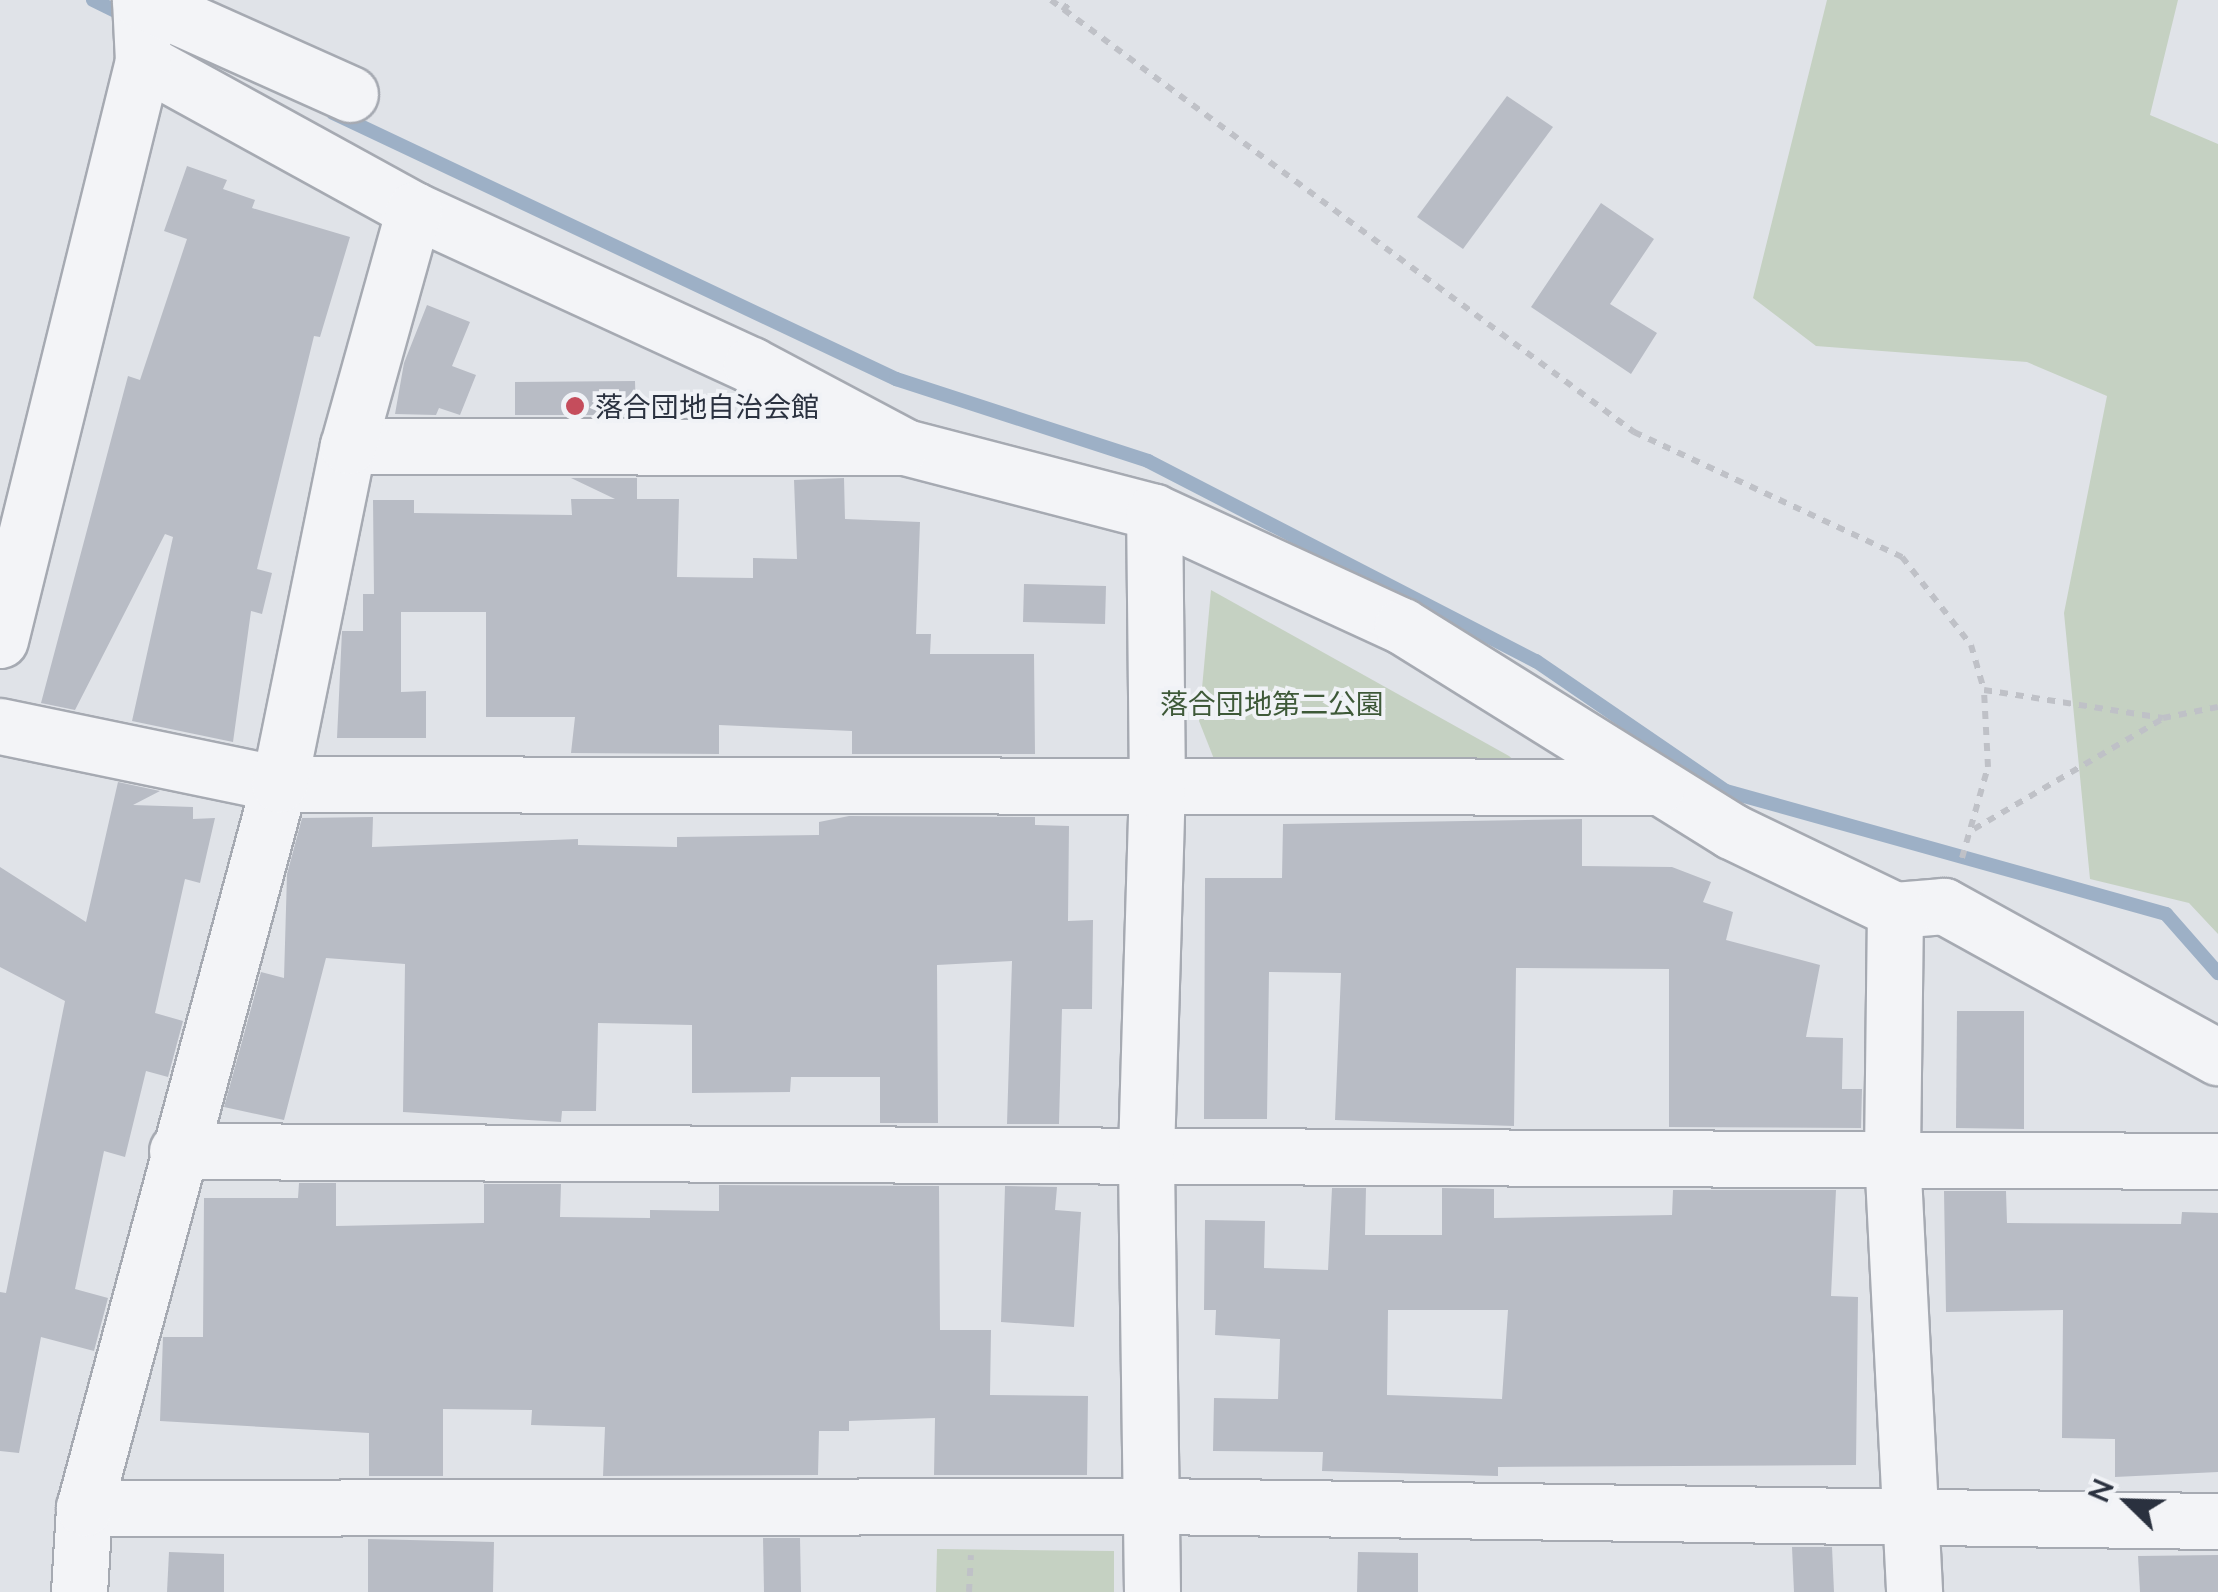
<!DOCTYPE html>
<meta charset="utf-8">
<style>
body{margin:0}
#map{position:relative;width:2218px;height:1592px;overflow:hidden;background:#e0e3e8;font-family:Lato,"Noto Sans JP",sans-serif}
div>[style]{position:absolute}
.green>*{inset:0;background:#c5d1c2}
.stream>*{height:14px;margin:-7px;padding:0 7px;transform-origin:7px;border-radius:7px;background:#9db0c6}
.building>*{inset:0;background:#b8bcc5}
.path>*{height:6px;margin-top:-3px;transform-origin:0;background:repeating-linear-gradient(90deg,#bfc1c7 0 8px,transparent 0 16px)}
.roads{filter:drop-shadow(2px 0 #a6aab2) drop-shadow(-2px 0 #a6aab2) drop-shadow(0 2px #a6aab2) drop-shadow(0 -2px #a6aab2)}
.street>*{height:55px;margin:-27.5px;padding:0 27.5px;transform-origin:27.5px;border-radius:27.5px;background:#f3f4f7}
.dots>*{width:28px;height:28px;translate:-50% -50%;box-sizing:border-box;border:5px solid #f0f2f6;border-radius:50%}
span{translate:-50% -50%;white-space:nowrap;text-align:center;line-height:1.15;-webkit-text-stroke:8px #f0f2f6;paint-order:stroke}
.poi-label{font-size:28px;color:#2a313f}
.left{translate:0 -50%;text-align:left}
.park-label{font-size:28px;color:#3e5938}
.north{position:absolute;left:2078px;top:1452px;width:100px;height:100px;-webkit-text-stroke:8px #f0f2f6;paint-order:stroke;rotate:293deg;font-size:28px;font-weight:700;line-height:40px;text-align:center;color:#2a313f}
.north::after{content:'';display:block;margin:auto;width:35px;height:45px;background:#2a313f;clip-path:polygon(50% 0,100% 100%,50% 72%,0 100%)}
</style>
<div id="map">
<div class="green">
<div style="clip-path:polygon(1827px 0,2178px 0,2150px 115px,2218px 144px,2218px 934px,2189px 903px,2090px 879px,2064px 613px,2107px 396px,2027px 362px,1816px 346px,1753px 298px)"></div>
<div style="clip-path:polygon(1211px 590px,1509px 756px,1527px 771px,1214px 759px,1199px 721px)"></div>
<div style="clip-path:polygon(937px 1549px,1114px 1551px,1114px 1592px,936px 1592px)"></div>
</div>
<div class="stream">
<div style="left:93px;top:0;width:39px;rotate:26deg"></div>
<div style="left:333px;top:113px;width:623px;rotate:25.29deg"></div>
<div style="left:896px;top:379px;width:265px;rotate:18deg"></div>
<div style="left:1148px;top:461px;width:437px;rotate:27.3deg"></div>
<div style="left:1536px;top:661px;width:230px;rotate:34.4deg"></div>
<div style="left:1726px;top:791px;width:457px;rotate:15.6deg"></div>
<div style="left:2166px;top:914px;width:79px;rotate:48.6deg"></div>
</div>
<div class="building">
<div style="clip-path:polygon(1507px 96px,1553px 127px,1463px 249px,1417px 217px)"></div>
<div style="clip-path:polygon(187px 166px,227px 180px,223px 189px,255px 200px,252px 208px,350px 237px,320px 337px,314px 336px,257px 569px,272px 573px,262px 614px,251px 611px,233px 742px,132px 721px,173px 537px,165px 534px,75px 710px,41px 703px,128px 376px,140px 380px,187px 239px,164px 231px)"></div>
<div style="clip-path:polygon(1601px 203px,1654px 239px,1610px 304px,1657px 333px,1631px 374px,1531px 307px)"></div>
<div style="clip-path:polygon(427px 305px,470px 322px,452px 366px,476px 375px,460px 415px,439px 408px,436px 415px,395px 414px,404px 363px)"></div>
<div style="clip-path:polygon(635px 381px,636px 415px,515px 415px,515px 382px)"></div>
<div style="clip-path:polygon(571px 478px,637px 478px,637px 499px,679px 499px,677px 577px,753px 578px,753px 558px,797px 559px,794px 480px,844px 478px,845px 519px,920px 522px,916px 634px,931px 634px,930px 654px,1034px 654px,1035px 754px,852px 754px,852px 731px,719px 725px,719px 754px,571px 753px,575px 717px,486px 717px,486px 612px,401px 612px,401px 692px,426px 691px,426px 738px,337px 738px,342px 631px,363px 631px,363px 594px,374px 594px,373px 500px,414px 500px,414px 513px,572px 515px,571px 499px,615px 499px)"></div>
<div style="clip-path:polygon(1024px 584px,1106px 586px,1105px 624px,1023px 622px)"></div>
<div style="clip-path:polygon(118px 782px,160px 791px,133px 805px,193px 807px,193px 819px,215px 818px,200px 883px,185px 879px,155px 1013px,183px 1021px,168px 1077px,146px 1071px,125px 1157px,104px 1151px,75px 1289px,108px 1298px,94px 1351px,41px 1337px,19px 1453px,0 1451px,0 1292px,6px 1293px,65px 1001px,0 967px,0 867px,86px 922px)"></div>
<div style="clip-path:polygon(849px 816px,1035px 817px,1035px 825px,1069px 826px,1068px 921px,1093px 920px,1092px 1009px,1062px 1009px,1059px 1124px,1007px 1124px,1012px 961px,937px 965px,938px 1123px,880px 1123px,880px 1077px,791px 1077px,790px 1092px,692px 1093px,692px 1025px,598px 1023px,596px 1111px,562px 1111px,561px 1122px,403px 1112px,405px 964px,326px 958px,284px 1120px,224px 1107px,261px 972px,284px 978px,287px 874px,302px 818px,373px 817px,372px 847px,578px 839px,578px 845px,677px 847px,677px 837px,819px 835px,819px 822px)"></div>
<div style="clip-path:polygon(1582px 819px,1582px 866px,1672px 867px,1711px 882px,1703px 902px,1733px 912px,1726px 940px,1820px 965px,1806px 1037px,1843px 1038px,1842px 1089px,1862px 1089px,1861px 1128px,1669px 1127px,1669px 969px,1516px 968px,1514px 1126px,1335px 1120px,1341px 973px,1269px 972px,1267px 1119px,1204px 1119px,1205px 878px,1282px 878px,1283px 824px)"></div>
<div style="clip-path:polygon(1957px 1011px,2024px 1011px,2024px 1129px,1956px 1128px)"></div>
<div style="clip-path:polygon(299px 1183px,336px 1183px,336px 1226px,484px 1223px,484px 1184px,561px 1184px,560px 1217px,650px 1218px,650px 1210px,719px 1211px,719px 1185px,939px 1186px,940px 1330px,991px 1330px,990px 1395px,1088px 1396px,1087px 1475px,934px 1475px,935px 1418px,849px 1421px,849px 1431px,819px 1431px,818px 1475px,603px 1476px,605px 1427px,531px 1425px,532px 1410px,443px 1409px,443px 1476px,369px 1476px,369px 1433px,160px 1421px,163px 1337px,203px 1337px,204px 1198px,298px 1198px)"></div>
<div style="clip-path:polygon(1005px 1186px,1057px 1187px,1055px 1210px,1081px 1212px,1074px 1327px,1001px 1322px)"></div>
<div style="clip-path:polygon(evenodd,1332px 1188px,1366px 1188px,1365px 1235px,1442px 1235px,1442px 1188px,1494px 1189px,1494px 1218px,1672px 1215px,1673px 1190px,1836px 1190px,1831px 1296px,1858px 1297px,1856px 1465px,1498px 1467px,1498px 1476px,1322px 1471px,1323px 1452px,1213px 1451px,1214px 1398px,1278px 1399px,1280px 1339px,1215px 1335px,1216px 1310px,1204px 1310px,1205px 1220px,1265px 1221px,1264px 1268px,1328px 1270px,1332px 1188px,1388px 1310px,1508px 1310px,1502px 1399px,1387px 1395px,1388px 1310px)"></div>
<div style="clip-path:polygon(1944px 1191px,2006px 1191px,2007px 1223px,2181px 1224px,2182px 1212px,2218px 1213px,2218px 1472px,2115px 1477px,2115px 1439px,2062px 1438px,2063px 1310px,1946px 1312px)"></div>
<div style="clip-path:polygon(763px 1538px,800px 1538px,801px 1592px,764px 1592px)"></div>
<div style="clip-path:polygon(368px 1539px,494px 1542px,493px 1592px,368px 1592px)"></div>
<div style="clip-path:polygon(1792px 1547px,1832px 1547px,1834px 1592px,1794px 1592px)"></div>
<div style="clip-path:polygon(169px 1552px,224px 1554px,224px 1592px,167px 1592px)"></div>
<div style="clip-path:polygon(1358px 1552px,1418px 1553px,1418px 1592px,1357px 1592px)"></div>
<div style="clip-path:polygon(2218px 1555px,2218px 1592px,2140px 1592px,2138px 1556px)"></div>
</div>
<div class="path">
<div style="left:1051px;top:0;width:726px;rotate:36.54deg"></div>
<div style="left:1634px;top:432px;width:296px;rotate:25deg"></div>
<div style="left:1902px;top:557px;width:112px;rotate:51.9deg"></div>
<div style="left:1971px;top:645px;width:47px;rotate:73.9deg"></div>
<div style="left:1984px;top:690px;width:181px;rotate:8.9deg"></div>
<div style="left:2163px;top:718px;width:56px;rotate:-11.3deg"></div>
<div style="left:1063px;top:11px;width:14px;rotate:-54deg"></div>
<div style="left:1974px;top:829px;width:218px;rotate:-30.3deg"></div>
<div style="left:1962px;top:858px;width:95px;rotate:-74.1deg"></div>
<div style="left:1988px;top:767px;width:77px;rotate:-93deg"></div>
<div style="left:969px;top:1592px;width:37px;rotate:-87deg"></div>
</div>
<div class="roads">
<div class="street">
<div style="left:143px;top:61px;width:309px;rotate:28.8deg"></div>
<div style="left:414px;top:210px;width:371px;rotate:24.7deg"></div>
<div style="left:751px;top:365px;width:174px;rotate:28deg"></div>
<div style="left:905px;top:447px;width:257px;rotate:14.6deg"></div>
<div style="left:1154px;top:512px;width:273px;rotate:24.7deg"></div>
<div style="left:1402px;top:626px;width:388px;rotate:31.9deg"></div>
<div style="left:1731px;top:831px;width:182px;rotate:25.7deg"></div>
<div style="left:1895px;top:910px;width:49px;rotate:-4.7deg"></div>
<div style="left:1944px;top:906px;width:313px;rotate:28.9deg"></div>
<div style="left:348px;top:446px;width:552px;rotate:0.1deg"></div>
<div style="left:0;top:640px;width:596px;rotate:-76.13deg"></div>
<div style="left:143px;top:61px;width:61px;rotate:-92.8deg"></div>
<div style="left:140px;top:0;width:230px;rotate:24.1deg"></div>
<div style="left:0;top:726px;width:285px;rotate:11.7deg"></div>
<div style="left:279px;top:784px;width:1378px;rotate:0.12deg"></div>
<div style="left:1895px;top:910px;width:245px;rotate:90.7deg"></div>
<div style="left:1892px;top:1155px;width:438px;rotate:87.1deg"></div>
<div style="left:177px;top:1151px;width:2041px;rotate:0.28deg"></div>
<div style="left:84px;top:1508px;width:1069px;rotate:-0.11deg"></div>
<div style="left:1153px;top:1506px;width:1065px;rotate:0.81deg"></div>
<div style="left:79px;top:1592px;width:84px;rotate:-86.6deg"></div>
<div style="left:84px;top:1508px;width:750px;rotate:-74.93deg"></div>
<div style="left:279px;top:784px;width:345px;rotate:-78.5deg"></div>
<div style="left:348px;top:446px;width:245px;rotate:-74.4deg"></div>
<div style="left:1152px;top:1592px;width:439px;rotate:-90.8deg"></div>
<div style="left:1146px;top:1153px;width:363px;rotate:-88.3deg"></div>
<div style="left:1157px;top:790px;width:278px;rotate:-90.6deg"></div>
</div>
</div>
<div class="dots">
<div style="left:575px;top:406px;background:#c54d5c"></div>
</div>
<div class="poi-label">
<span class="left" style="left:595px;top:406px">落合団地自治会館</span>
</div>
<div class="park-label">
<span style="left:1272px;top:703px">落合団地第二公園</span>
</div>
<div class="north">N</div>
</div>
